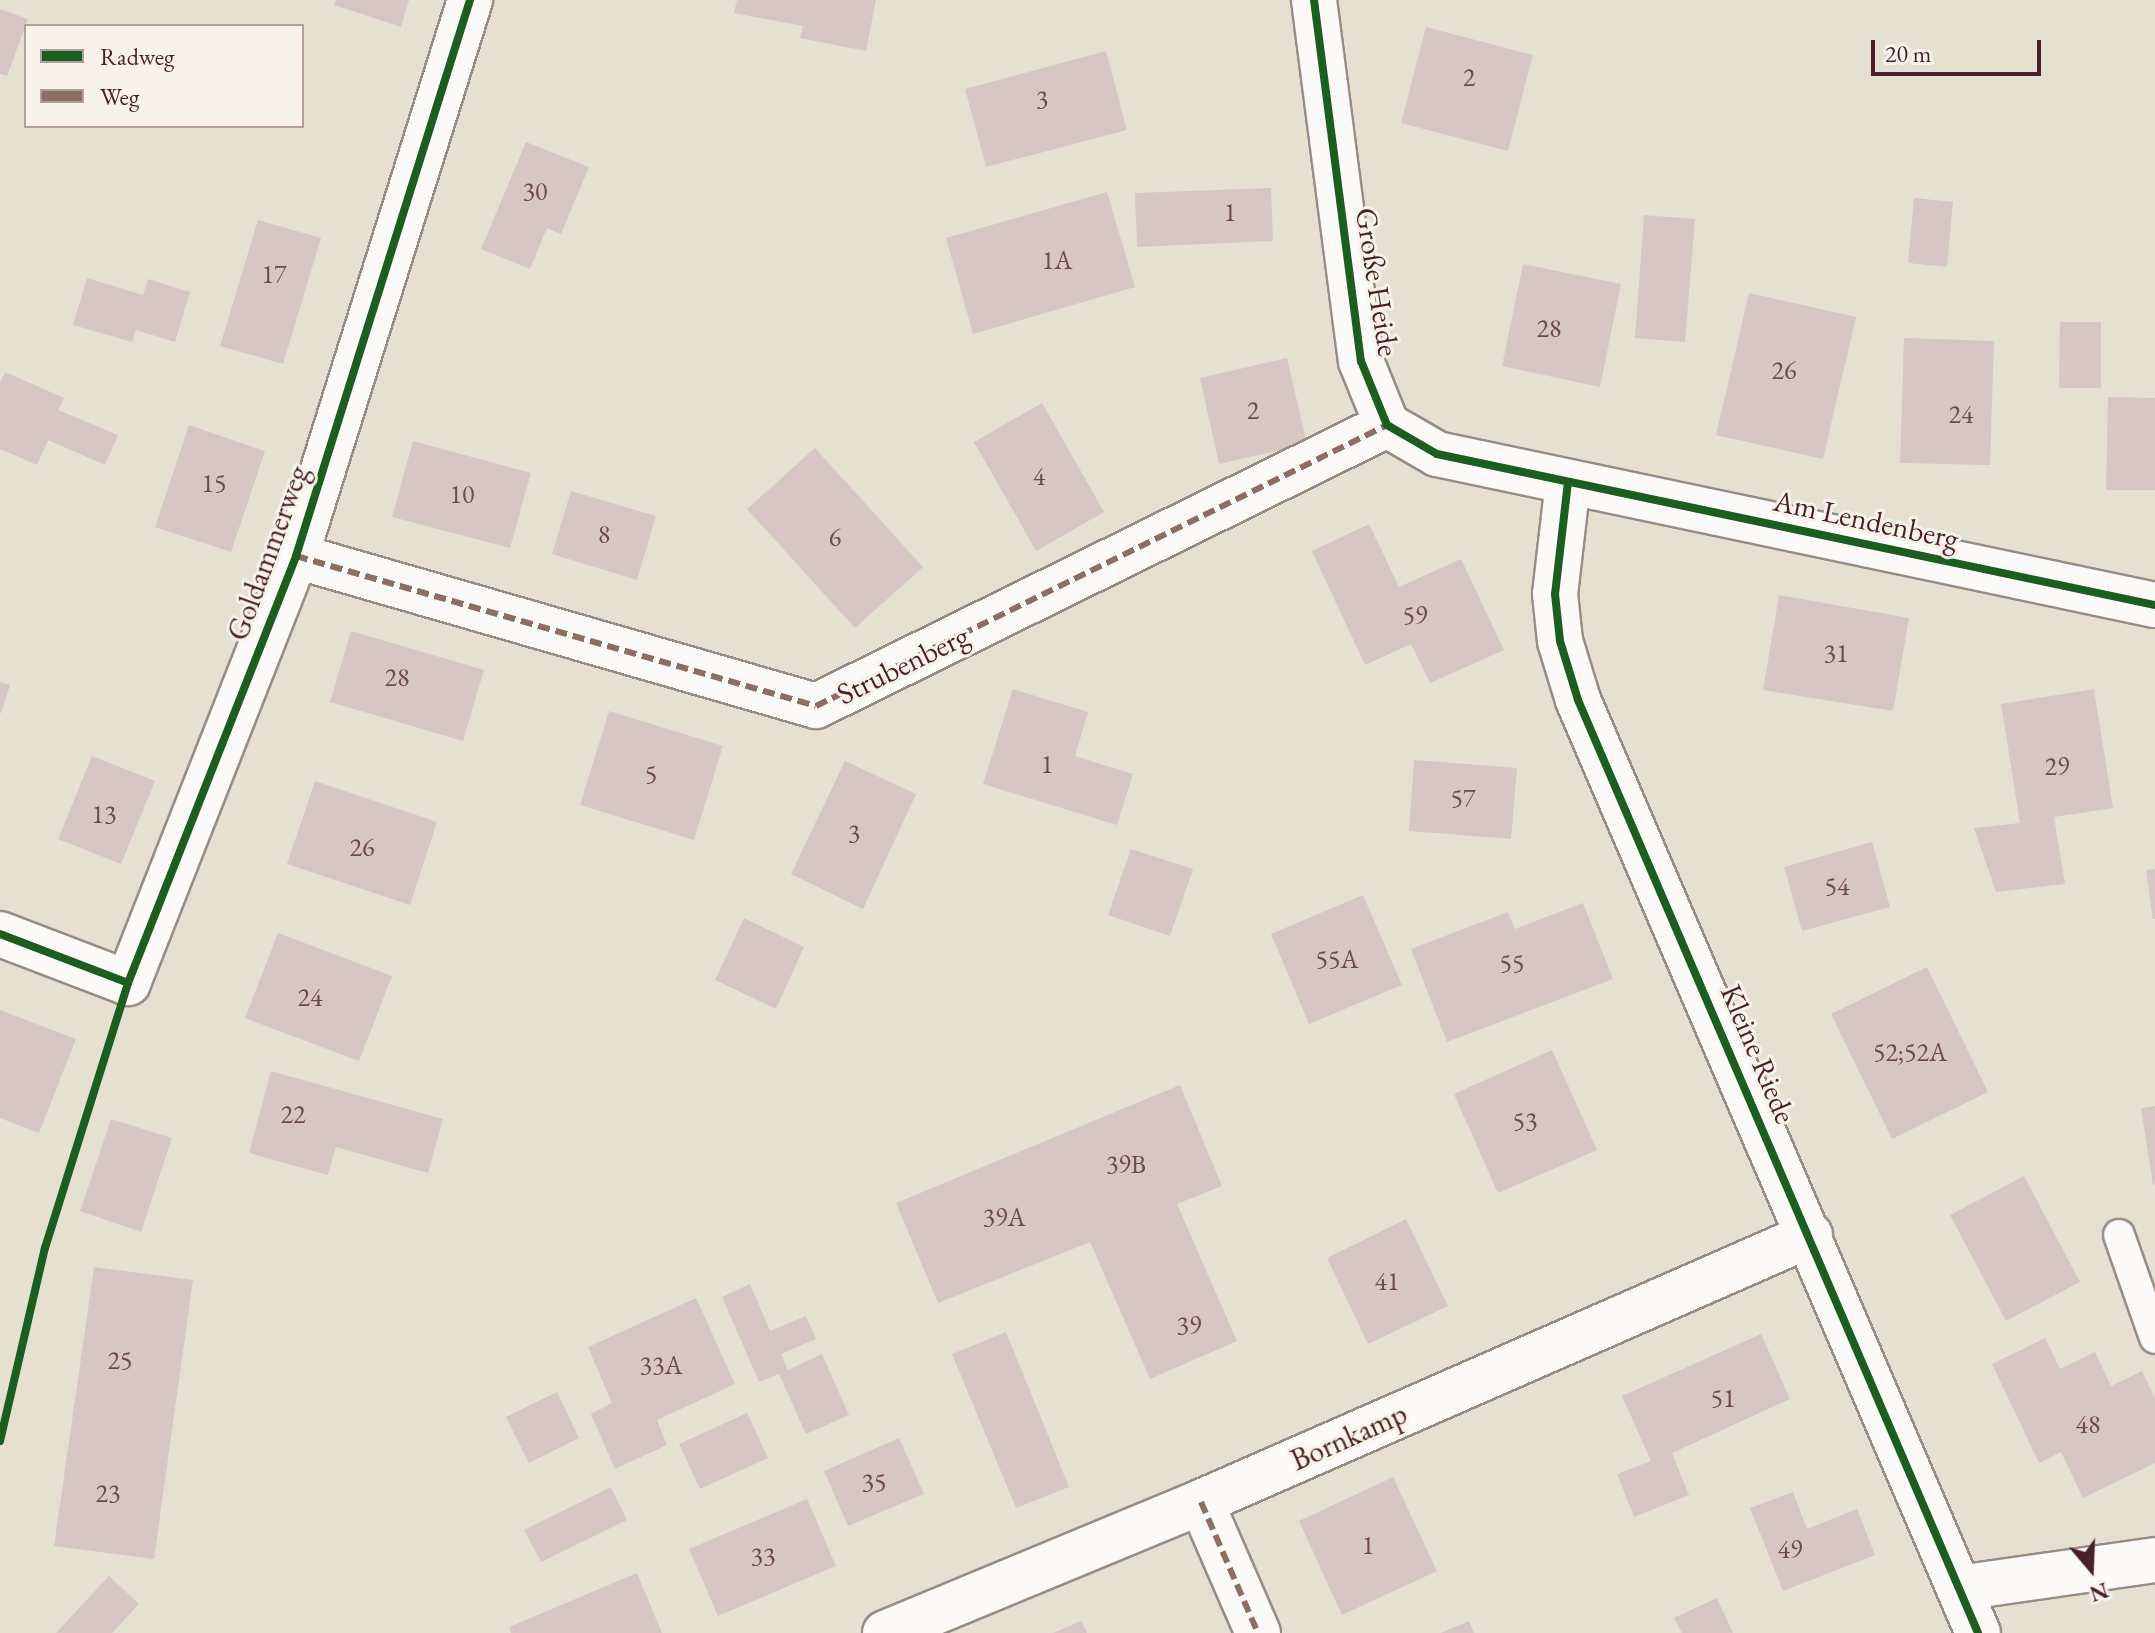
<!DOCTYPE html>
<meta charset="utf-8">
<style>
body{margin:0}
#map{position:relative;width:2155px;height:1633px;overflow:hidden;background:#e5e0d0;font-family:"EB Garamond",serif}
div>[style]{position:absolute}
.building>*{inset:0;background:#d8c6c5}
.roads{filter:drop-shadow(2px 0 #968d87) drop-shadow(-2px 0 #968d87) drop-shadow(0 2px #968d87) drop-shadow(0 -2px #968d87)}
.service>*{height:30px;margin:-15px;padding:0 15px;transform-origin:15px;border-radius:15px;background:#fbfaf8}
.minor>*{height:44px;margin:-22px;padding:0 22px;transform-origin:22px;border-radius:22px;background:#fbfaf8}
.quiet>*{height:6px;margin-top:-3px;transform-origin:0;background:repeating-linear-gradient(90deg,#8d6e63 0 12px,transparent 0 18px)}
.cycleway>*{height:8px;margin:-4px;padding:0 4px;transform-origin:4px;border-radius:4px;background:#1b5e20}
span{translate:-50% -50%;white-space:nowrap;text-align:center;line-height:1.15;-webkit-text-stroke:6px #f7f3e8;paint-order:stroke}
.number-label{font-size:26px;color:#6e4952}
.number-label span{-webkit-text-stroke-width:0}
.street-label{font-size:30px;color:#4a1f2b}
.legend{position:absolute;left:24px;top:24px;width:280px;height:104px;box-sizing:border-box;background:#f7f3e8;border:2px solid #b29e9c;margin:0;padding:10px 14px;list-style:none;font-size:24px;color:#4a1f2b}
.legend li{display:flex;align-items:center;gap:16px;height:40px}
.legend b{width:40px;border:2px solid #b29e9c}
.north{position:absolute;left:2051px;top:1529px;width:80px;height:80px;-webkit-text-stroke:6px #f7f3e8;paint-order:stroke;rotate:161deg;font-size:22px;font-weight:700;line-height:32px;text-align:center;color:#4a1f2b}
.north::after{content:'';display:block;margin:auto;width:28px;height:36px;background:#4a1f2b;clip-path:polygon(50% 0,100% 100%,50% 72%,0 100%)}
.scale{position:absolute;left:1871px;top:40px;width:170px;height:36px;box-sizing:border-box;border:4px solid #4a1f2b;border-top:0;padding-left:10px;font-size:24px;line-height:28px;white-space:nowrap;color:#4a1f2b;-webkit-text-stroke:6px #f7f3e8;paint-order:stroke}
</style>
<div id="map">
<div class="building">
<div style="clip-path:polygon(336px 0,409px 0,401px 27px,334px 5px)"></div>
<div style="clip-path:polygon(737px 0,876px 0,866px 51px,800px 38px,803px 26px,734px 13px)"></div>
<div style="clip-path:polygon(0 9px,28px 19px,7px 76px,0 74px)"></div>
<div style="clip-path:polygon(1426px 27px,1533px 55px,1508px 151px,1401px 123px)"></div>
<div style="clip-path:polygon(1106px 51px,1127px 130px,986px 167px,965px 89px)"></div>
<div style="clip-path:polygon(526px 142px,589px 167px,561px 234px,547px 228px,530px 269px,481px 249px)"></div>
<div style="clip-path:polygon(1271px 188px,1273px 241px,1137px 247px,1135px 193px)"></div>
<div style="clip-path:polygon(1107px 192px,1135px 287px,973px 334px,946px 238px)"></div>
<div style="clip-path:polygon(1914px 198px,1953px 202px,1947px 267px,1908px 263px)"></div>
<div style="clip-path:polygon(1644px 215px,1695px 219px,1685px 342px,1635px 338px)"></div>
<div style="clip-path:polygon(258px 220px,321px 238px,283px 364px,220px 346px)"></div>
<div style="clip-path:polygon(1523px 264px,1621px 284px,1600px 387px,1502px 366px)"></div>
<div style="clip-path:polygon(87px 278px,143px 295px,148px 279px,190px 292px,175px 342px,136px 330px,132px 342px,73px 325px)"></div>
<div style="clip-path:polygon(1749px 293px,1856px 317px,1823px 459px,1716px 435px)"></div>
<div style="clip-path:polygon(2060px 322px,2101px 322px,2101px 388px,2059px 388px)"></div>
<div style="clip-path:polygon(1904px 338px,1994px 341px,1990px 465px,1900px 463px)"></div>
<div style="clip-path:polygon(1287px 358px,1307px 444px,1219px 464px,1200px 378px)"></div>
<div style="clip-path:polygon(5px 372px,64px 398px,58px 410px,118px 435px,105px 465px,48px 440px,37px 465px,0 449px,0 383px)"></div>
<div style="clip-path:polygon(2108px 397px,2155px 398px,2155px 490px,2106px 490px)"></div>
<div style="clip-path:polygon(1042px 403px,1104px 512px,1036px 551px,974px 442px)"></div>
<div style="clip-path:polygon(189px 425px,265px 451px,231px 552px,155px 527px)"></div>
<div style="clip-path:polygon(413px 441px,531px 473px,510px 548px,392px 517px)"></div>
<div style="clip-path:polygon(815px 448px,923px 567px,855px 628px,747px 509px)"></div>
<div style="clip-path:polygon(571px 491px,656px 516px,637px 580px,552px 554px)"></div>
<div style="clip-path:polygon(1369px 524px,1399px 587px,1461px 559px,1504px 650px,1430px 683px,1411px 644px,1365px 665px,1312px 551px)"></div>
<div style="clip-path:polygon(1779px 595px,1909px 618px,1893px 711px,1763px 690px)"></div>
<div style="clip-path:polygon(351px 631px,484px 670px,463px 741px,330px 702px)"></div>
<div style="clip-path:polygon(0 682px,10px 685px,1px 713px,0 713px)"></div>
<div style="clip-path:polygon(1013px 689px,1088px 712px,1075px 756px,1133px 774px,1117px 825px,983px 784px)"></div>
<div style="clip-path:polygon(2094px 689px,2113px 808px,2054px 817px,2065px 884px,1996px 892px,1974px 828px,2020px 823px,2001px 704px)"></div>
<div style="clip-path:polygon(609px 711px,723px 746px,694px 840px,580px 805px)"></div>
<div style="clip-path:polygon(92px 756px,155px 781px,121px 864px,58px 839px)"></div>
<div style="clip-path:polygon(1414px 760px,1517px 768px,1511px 839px,1409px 831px)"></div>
<div style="clip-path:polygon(845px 761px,916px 794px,863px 909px,791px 874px)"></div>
<div style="clip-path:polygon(315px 781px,437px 822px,410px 905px,287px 864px)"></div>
<div style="clip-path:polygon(1872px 842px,1890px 907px,1802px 931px,1784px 867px)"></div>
<div style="clip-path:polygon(1131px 849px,1193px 869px,1170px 936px,1108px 915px)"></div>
<div style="clip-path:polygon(2155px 869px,2155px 919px,2153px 919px,2146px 870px)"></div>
<div style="clip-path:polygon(1363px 895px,1402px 985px,1309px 1024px,1271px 934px)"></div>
<div style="clip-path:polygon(1583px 903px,1613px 979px,1447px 1042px,1411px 949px,1508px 912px,1515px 929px)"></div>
<div style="clip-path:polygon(744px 918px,804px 947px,776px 1009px,715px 980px)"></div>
<div style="clip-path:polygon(278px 933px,392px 976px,359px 1061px,245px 1018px)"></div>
<div style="clip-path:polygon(1927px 967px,1988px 1092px,1892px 1139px,1831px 1014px)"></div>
<div style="clip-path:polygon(0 1010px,76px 1039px,39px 1133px,0 1118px)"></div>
<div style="clip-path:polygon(1552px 1050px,1597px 1150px,1498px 1193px,1454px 1094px)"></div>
<div style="clip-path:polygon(271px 1071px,443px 1119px,428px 1173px,336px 1147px,328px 1175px,249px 1153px)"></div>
<div style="clip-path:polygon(1180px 1085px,1222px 1186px,1177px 1204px,1237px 1341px,1150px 1379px,1090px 1242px,938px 1303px,896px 1203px)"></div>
<div style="clip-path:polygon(2155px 1106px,2155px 1184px,2153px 1185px,2141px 1108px)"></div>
<div style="clip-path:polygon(111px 1119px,172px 1138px,141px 1232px,80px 1211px)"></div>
<div style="clip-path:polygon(2024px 1176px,2080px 1282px,2006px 1321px,1950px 1215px)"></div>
<div style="clip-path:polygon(1406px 1219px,1448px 1306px,1368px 1344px,1327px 1258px)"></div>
<div style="clip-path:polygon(94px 1267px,193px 1280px,154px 1559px,54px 1546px)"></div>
<div style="clip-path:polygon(750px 1284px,770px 1331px,806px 1316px,816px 1339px,781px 1354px,788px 1370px,822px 1354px,849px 1415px,806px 1434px,779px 1374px,759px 1382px,722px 1297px)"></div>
<div style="clip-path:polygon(696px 1298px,735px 1384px,657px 1420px,667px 1445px,615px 1469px,591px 1414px,612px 1403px,588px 1347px)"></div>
<div style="clip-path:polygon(1006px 1332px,1069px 1487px,1016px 1508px,952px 1354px)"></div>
<div style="clip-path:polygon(1761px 1334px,1790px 1399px,1672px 1453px,1689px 1495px,1634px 1517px,1617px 1474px,1651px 1461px,1622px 1396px)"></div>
<div style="clip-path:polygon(2045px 1338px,2060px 1369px,2095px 1352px,2111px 1386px,2142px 1371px,2155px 1398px,2155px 1463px,2083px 1498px,2061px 1452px,2039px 1463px,1992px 1364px)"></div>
<div style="clip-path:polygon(557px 1392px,579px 1438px,529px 1463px,506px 1417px)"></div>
<div style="clip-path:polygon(747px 1413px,768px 1458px,700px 1489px,679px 1444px)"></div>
<div style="clip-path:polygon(899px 1438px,924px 1494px,848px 1526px,824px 1471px)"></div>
<div style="clip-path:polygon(1393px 1477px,1437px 1571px,1342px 1615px,1299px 1521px)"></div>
<div style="clip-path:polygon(611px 1487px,627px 1520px,541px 1562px,524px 1530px)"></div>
<div style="clip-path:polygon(1793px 1492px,1807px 1529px,1857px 1509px,1875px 1555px,1783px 1591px,1750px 1508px)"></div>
<div style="clip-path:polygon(807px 1499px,836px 1566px,718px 1616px,689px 1549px)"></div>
<div style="clip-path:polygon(637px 1573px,662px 1633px,511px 1633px,509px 1627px)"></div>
<div style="clip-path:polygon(109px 1576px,139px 1604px,112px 1633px,56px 1633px)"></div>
<div style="clip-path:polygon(1717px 1598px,1733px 1633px,1682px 1633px,1674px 1618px)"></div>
<div style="clip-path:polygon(1081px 1621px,1087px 1633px,1053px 1633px)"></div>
<div style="clip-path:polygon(1469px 1621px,1474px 1633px,1441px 1633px)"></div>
</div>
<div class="roads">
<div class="service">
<div style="left:2119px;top:1235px;width:109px;rotate:70.7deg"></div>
</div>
<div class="minor">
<div style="left:1314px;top:0;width:364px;rotate:82.6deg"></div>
<div style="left:1361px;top:361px;width:69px;rotate:67.9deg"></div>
<div style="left:1387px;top:425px;width:58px;rotate:30.1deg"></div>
<div style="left:1437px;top:454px;width:734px;rotate:11.88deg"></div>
<div style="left:1568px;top:482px;width:113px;rotate:96.6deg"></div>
<div style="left:1555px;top:594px;width:47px;rotate:83.9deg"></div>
<div style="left:1560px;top:641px;width:62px;rotate:73deg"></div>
<div style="left:1578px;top:700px;width:1015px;rotate:66.79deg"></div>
<div style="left:296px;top:556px;width:541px;rotate:16.09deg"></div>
<div style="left:816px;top:706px;width:636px;rotate:-26.2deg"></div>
<div style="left:0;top:934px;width:137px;rotate:20.9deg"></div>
<div style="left:128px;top:983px;width:459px;rotate:-68.5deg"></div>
<div style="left:296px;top:556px;width:583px;rotate:-72.62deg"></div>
<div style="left:1201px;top:1502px;width:143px;rotate:66.5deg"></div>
<div style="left:1959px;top:1588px;width:198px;rotate:-8.1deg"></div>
<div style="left:885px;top:1633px;width:342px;rotate:-22.5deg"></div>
<div style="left:1201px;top:1502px;width:665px;rotate:-23.67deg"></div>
</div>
</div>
<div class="quiet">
<div style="left:296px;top:556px;width:541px;rotate:16.09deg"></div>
<div style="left:816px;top:706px;width:636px;rotate:-26.2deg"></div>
<div style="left:1201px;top:1502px;width:143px;rotate:66.5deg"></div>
</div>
<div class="cycleway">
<div style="left:1314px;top:0;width:364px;rotate:82.6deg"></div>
<div style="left:1361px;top:361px;width:69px;rotate:67.9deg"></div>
<div style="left:1387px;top:425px;width:58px;rotate:30.1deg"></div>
<div style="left:1437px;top:454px;width:734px;rotate:11.88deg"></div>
<div style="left:1568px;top:482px;width:113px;rotate:96.6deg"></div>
<div style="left:1555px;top:594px;width:47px;rotate:83.9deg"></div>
<div style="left:1560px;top:641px;width:62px;rotate:73deg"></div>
<div style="left:1578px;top:700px;width:1015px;rotate:66.79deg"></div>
<div style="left:0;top:934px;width:137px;rotate:20.9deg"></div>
<div style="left:0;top:1441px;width:198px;rotate:-76.9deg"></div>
<div style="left:45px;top:1248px;width:278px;rotate:-72.6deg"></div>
<div style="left:128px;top:983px;width:459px;rotate:-68.5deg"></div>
<div style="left:296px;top:556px;width:583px;rotate:-72.62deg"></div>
</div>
<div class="number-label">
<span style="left:1469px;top:78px">2</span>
<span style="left:1042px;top:100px">3</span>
<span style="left:535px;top:192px">30</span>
<span style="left:1230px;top:213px">1</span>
<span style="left:1057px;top:261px">1A</span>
<span style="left:274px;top:275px">17</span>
<span style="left:1549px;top:329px">28</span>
<span style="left:1784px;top:371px">26</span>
<span style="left:1253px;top:411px">2</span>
<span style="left:1961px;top:415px">24</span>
<span style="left:1039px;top:477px">4</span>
<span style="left:214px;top:484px">15</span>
<span style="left:462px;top:495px">10</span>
<span style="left:604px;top:535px">8</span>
<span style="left:835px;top:538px">6</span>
<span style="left:1415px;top:616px">59</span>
<span style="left:1836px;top:654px">31</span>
<span style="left:397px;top:678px">28</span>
<span style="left:1047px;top:765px">1</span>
<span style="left:2057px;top:767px">29</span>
<span style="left:651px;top:775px">5</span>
<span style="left:1463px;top:799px">57</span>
<span style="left:104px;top:815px">13</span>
<span style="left:854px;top:834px">3</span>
<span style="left:362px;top:848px">26</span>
<span style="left:1837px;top:887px">54</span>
<span style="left:1337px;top:960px">55A</span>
<span style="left:1512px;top:964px">55</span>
<span style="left:310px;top:998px">24</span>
<span style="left:1910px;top:1053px">52;52A</span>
<span style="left:293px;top:1115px">22</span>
<span style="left:1525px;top:1122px">53</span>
<span style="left:1126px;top:1165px">39B</span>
<span style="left:1004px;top:1218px">39A</span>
<span style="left:1387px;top:1282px">41</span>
<span style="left:1189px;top:1326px">39</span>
<span style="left:120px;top:1361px">25</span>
<span style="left:661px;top:1366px">33A</span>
<span style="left:1723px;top:1399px">51</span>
<span style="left:2088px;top:1425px">48</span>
<span style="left:874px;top:1483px">35</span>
<span style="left:108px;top:1494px">23</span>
<span style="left:1368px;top:1546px">1</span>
<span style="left:1790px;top:1550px">49</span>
<span style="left:763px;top:1557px">33</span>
</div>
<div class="street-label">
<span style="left:1377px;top:282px;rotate:81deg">Große Heide</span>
<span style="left:1866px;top:520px;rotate:12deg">Am Lendenberg</span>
<span style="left:268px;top:553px;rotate:-70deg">Goldammerweg</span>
<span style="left:903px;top:665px;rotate:-26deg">Strubenberg</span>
<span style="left:1758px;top:1054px;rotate:67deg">Kleine Riede</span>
<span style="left:1349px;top:1437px;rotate:-24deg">Bornkamp</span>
</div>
<ul class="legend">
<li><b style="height:10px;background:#1b5e20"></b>Radweg</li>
<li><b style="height:10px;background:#8d6e63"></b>Weg</li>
</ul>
<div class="north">N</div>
<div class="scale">20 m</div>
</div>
